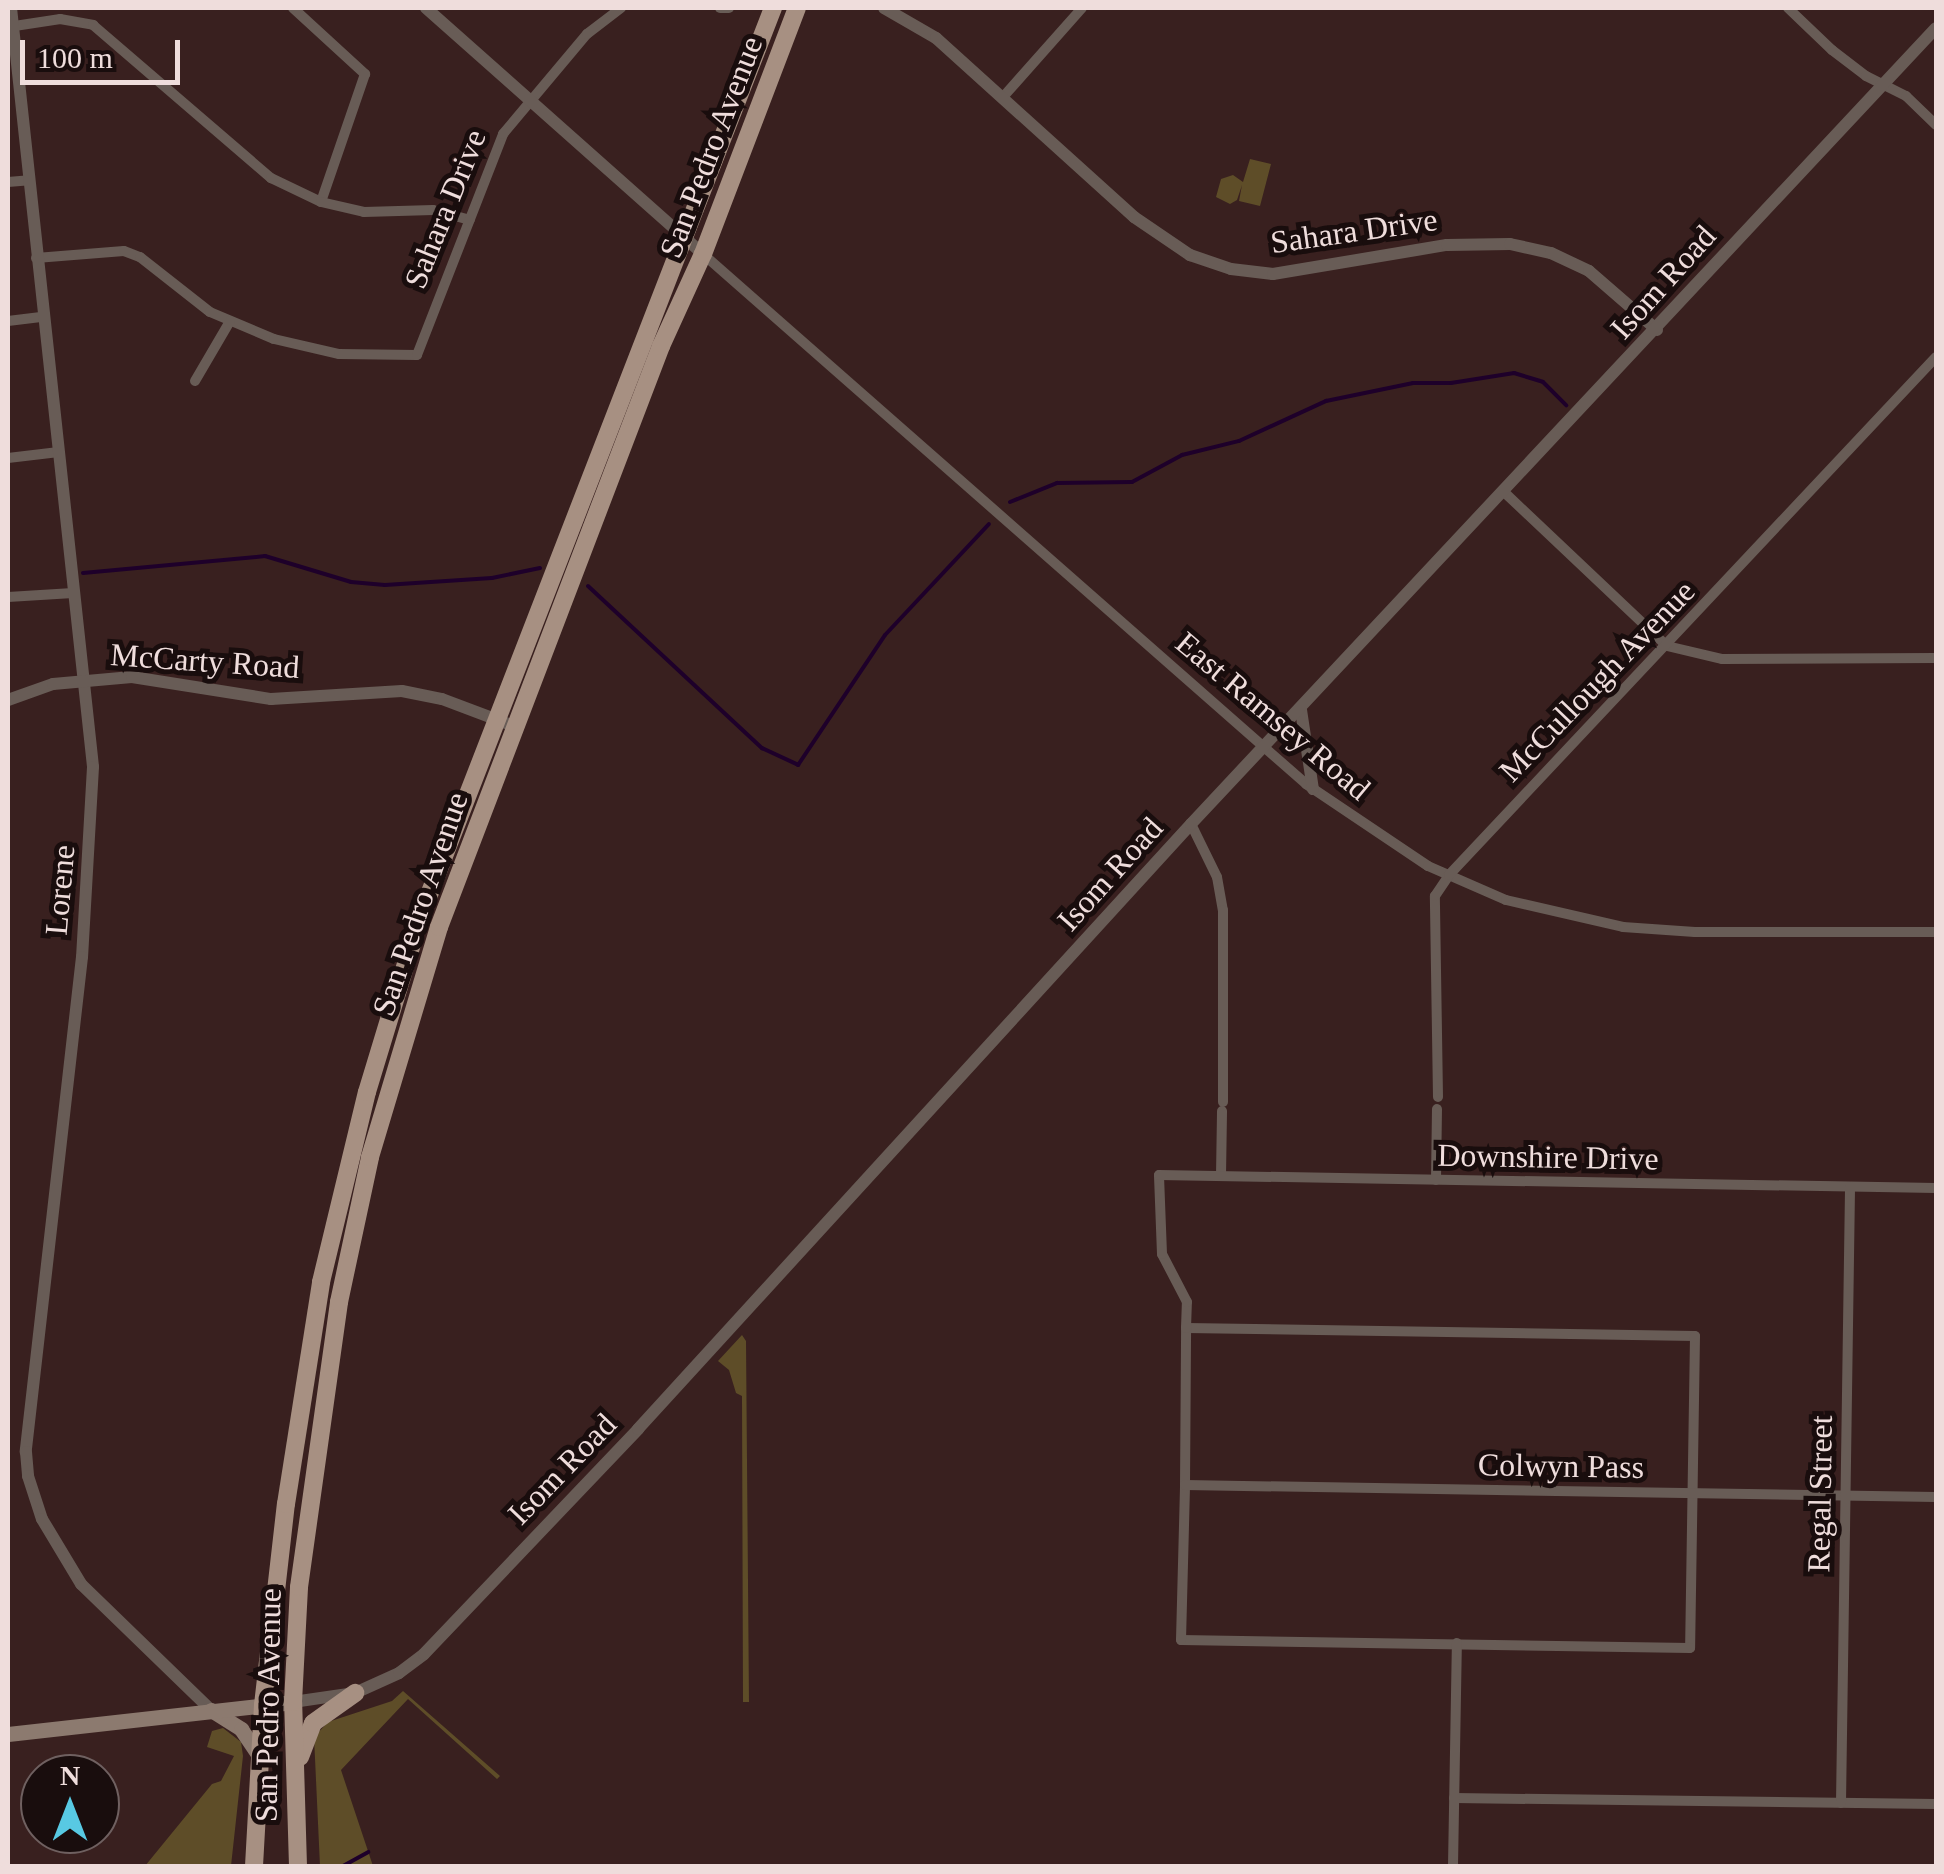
<!DOCTYPE html>
<style>
body{margin:0}
#map{position:relative;width:1944px;height:1874px;overflow:hidden;background:#39201f;font-family:"Times New Roman",serif}
div>[style]{position:absolute}
.green>*{inset:0;background:#5e4d28}
.stream>*{height:4px;margin:-2px;padding:0 2px;transform-origin:2px;border-radius:2px;background:#1e002a}
.minor>*{height:10px;margin:-5px;padding:0 5px;transform-origin:5px;border-radius:5px;background:#685c56}
.tertiary>*{height:12px;margin:-6px;padding:0 6px;transform-origin:6px;border-radius:6px;background:#685c56}
.secondary>*{height:15px;margin:-7.5px;padding:0 7.5px;transform-origin:7.5px;border-radius:7.5px;background:#8c7a6f}
.primary>*{height:18px;margin:-9px;padding:0 9px;transform-origin:9px;border-radius:9px;background:#a79082}
span{translate:-50% -50%;white-space:nowrap;text-align:center;line-height:1.15;-webkit-text-stroke:10px #190d0d;paint-order:stroke}
.street-label{font-size:32px;color:#efdddc}
.frame{position:absolute;inset:0;border:10px solid #efdddc;pointer-events:none}
.north{position:absolute;left:20px;top:1754px;width:100px;height:100px;box-sizing:border-box;background:#190d0d;border:2px solid #6f6060;border-radius:50%;rotate:0deg;font-size:28px;font-weight:700;line-height:40px;text-align:center;color:#efdddc}
.north::after{content:'';display:block;margin:auto;width:35px;height:45px;background:#58c9e3;clip-path:polygon(50% 0,100% 100%,50% 72%,0 100%)}
.scale{position:absolute;left:20px;top:40px;width:160px;height:45px;box-sizing:border-box;border:5px solid #efdddc;border-top:0;padding-left:12px;font-size:30px;line-height:35px;white-space:nowrap;color:#efdddc;-webkit-text-stroke:8px #190d0d;paint-order:stroke}
</style>
<div id="map">
<div class="green">
<div style="clip-path:polygon(1250px 159px,1271px 164px,1260px 206px,1239px 201px,1242px 185px,1237px 200px,1230px 204px,1216px 197px,1221px 179px,1233px 175px,1243px 182px)"></div>
<div style="clip-path:polygon(742px 1335px,746px 1341px,749px 1702px,743px 1702px,742px 1396px,736px 1393px,729px 1370px,718px 1361px)"></div>
<div style="clip-path:polygon(403px 1691px,500px 1776px,497px 1779px,408px 1699px,341px 1770px,373px 1866px,320px 1866px,314px 1737px,328px 1722px,392px 1701px)"></div>
<div style="clip-path:polygon(223px 1728px,241px 1742px,243px 1756px,231px 1866px,145px 1866px,212px 1784px,221px 1781px,234px 1756px,207px 1747px,212px 1731px)"></div>
</div>
<div class="stream">
<div style="left:1010px;top:502px;width:51px;rotate:-22deg"></div>
<div style="left:1057px;top:483px;width:75px;rotate:-0.8deg"></div>
<div style="left:1132px;top:482px;width:57px;rotate:-28.4deg"></div>
<div style="left:1182px;top:455px;width:59px;rotate:-13.8deg"></div>
<div style="left:1239px;top:441px;width:96px;rotate:-24.7deg"></div>
<div style="left:1326px;top:401px;width:89px;rotate:-11.7deg"></div>
<div style="left:1413px;top:383px;width:38px"></div>
<div style="left:1451px;top:383px;width:64px;rotate:-9deg"></div>
<div style="left:1514px;top:373px;width:30px;rotate:17deg"></div>
<div style="left:1543px;top:382px;width:33px;rotate:45deg"></div>
<div style="left:83px;top:573px;width:183px;rotate:-5.3deg"></div>
<div style="left:265px;top:556px;width:90px;rotate:16.8deg"></div>
<div style="left:351px;top:582px;width:34px;rotate:5deg"></div>
<div style="left:385px;top:585px;width:107px;rotate:-3.7deg"></div>
<div style="left:492px;top:578px;width:49px;rotate:-11.8deg"></div>
<div style="left:588px;top:586px;width:238px;rotate:43deg"></div>
<div style="left:762px;top:748px;width:40px;rotate:25deg"></div>
<div style="left:798px;top:765px;width:156px;rotate:-56.2deg"></div>
<div style="left:885px;top:635px;width:152px;rotate:-46.9deg"></div>
<div style="left:343px;top:1866px;width:29px;rotate:-29deg"></div>
</div>
<div class="minor">
<div style="left:293px;top:8px;width:98px;rotate:42.5deg"></div>
<div style="left:365px;top:74px;width:135px;rotate:109deg"></div>
<div style="left:720px;top:8px;width:9px"></div>
<div style="left:1788px;top:8px;width:61px;rotate:43.7deg"></div>
<div style="left:1832px;top:50px;width:43px;rotate:37.4deg"></div>
<div style="left:1866px;top:76px;width:45px;rotate:26.6deg"></div>
<div style="left:1906px;top:96px;width:42px;rotate:44deg"></div>
<div style="left:8px;top:27px;width:53px;rotate:-8.7deg"></div>
<div style="left:60px;top:19px;width:34px;rotate:10deg"></div>
<div style="left:93px;top:25px;width:235px;rotate:40.7deg"></div>
<div style="left:271px;top:178px;width:55px;rotate:25.6deg"></div>
<div style="left:321px;top:202px;width:44px;rotate:13.1deg"></div>
<div style="left:364px;top:212px;width:69px;rotate:-1.7deg"></div>
<div style="left:433px;top:210px;width:38px;rotate:15deg"></div>
<div style="left:1003px;top:97px;width:119px;rotate:-48.4deg"></div>
<div style="left:8px;top:182px;width:21px;rotate:-5deg"></div>
<div style="left:703px;top:254px;width:803px;rotate:41.31deg"></div>
<div style="left:1306px;top:784px;width:147px;rotate:33.9deg"></div>
<div style="left:1428px;top:866px;width:85px;rotate:23.6deg"></div>
<div style="left:1506px;top:900px;width:120px;rotate:13deg"></div>
<div style="left:1623px;top:927px;width:72px;rotate:4deg"></div>
<div style="left:1695px;top:932px;width:241px"></div>
<div style="left:36px;top:258px;width:88px;rotate:-4.5deg"></div>
<div style="left:124px;top:251px;width:17px;rotate:21deg"></div>
<div style="left:140px;top:257px;width:89px;rotate:38.2deg"></div>
<div style="left:210px;top:312px;width:69px;rotate:22.9deg"></div>
<div style="left:274px;top:339px;width:67px;rotate:13deg"></div>
<div style="left:339px;top:354px;width:78px;rotate:0.7deg"></div>
<div style="left:417px;top:355px;width:237px;rotate:-68.7deg"></div>
<div style="left:503px;top:134px;width:131px;rotate:-50deg"></div>
<div style="left:587px;top:34px;width:43px;rotate:-37.4deg"></div>
<div style="left:8px;top:321px;width:35px;rotate:-7deg"></div>
<div style="left:195px;top:381px;width:69px;rotate:-59.7deg"></div>
<div style="left:8px;top:458px;width:51px;rotate:-6.7deg"></div>
<div style="left:1504px;top:492px;width:224px;rotate:43.4deg"></div>
<div style="left:1667px;top:646px;width:57px;rotate:13.3deg"></div>
<div style="left:1722px;top:659px;width:214px;rotate:-0.3deg"></div>
<div style="left:8px;top:597px;width:65px;rotate:-3.5deg"></div>
<div style="left:1191px;top:824px;width:59px;rotate:63.9deg"></div>
<div style="left:1217px;top:877px;width:34px;rotate:80deg"></div>
<div style="left:1223px;top:910px;width:192px;rotate:90deg"></div>
<div style="left:1438px;top:1097px;width:201px;rotate:-90.9deg"></div>
<div style="left:1435px;top:896px;width:25px;rotate:-56deg"></div>
<div style="left:1449px;top:875px;width:711px;rotate:-46.77deg"></div>
<div style="left:1221px;top:1176px;width:65px;rotate:-89.1deg"></div>
<div style="left:1436px;top:1180px;width:71px;rotate:-89.2deg"></div>
<div style="left:1186px;top:1328px;width:509px;rotate:0.9deg"></div>
<div style="left:1695px;top:1336px;width:312px;rotate:90.9deg"></div>
<div style="left:1690px;top:1648px;width:509px;rotate:-179.1deg"></div>
<div style="left:1181px;top:1640px;width:155px;rotate:-88.5deg"></div>
<div style="left:1185px;top:1485px;width:157px;rotate:-89.6deg"></div>
<div style="left:1186px;top:1328px;width:26px;rotate:-88deg"></div>
<div style="left:1187px;top:1302px;width:54px;rotate:-117.5deg"></div>
<div style="left:1162px;top:1254px;width:79px;rotate:-92.2deg"></div>
<div style="left:1159px;top:1175px;width:777px;rotate:0.96deg"></div>
<div style="left:1185px;top:1485px;width:751px;rotate:0.92deg"></div>
<div style="left:1454px;top:1798px;width:482px;rotate:0.7deg"></div>
<div style="left:1841px;top:1803px;width:616px;rotate:-89.16deg"></div>
<div style="left:1453px;top:1866px;width:223px;rotate:-89deg"></div>
</div>
<div class="tertiary">
<div style="left:11px;top:8px;width:763px;rotate:83.83deg"></div>
<div style="left:93px;top:767px;width:190px;rotate:93.3deg"></div>
<div style="left:82px;top:957px;width:498px;rotate:96.5deg"></div>
<div style="left:26px;top:1452px;width:24px;rotate:85deg"></div>
<div style="left:28px;top:1476px;width:45px;rotate:72deg"></div>
<div style="left:42px;top:1519px;width:76px;rotate:59deg"></div>
<div style="left:81px;top:1584px;width:181px;rotate:44.1deg"></div>
<div style="left:426px;top:8px;width:370px;rotate:41.6deg"></div>
<div style="left:884px;top:8px;width:60px;rotate:30deg"></div>
<div style="left:936px;top:38px;width:267px;rotate:42.1deg"></div>
<div style="left:1134px;top:217px;width:68px;rotate:34.2deg"></div>
<div style="left:1190px;top:255px;width:43px;rotate:18.9deg"></div>
<div style="left:1231px;top:269px;width:42px;rotate:6.8deg"></div>
<div style="left:1273px;top:274px;width:176px;rotate:-9.5deg"></div>
<div style="left:1447px;top:245px;width:63px;rotate:-0.9deg"></div>
<div style="left:1510px;top:244px;width:42px;rotate:12.4deg"></div>
<div style="left:1551px;top:253px;width:42px;rotate:25.3deg"></div>
<div style="left:1589px;top:271px;width:90px;rotate:40.9deg"></div>
<div style="left:8px;top:700px;width:48px;rotate:-19.6deg"></div>
<div style="left:53px;top:684px;width:79px;rotate:-5.1deg"></div>
<div style="left:132px;top:677px;width:141px;rotate:9deg"></div>
<div style="left:271px;top:699px;width:131px;rotate:-3.5deg"></div>
<div style="left:402px;top:691px;width:41px;rotate:11.3deg"></div>
<div style="left:442px;top:699px;width:79px;rotate:20.7deg"></div>
<div style="left:1301px;top:710px;width:80px;rotate:81.4deg"></div>
<div style="left:293px;top:1702px;width:63px;rotate:-8.3deg"></div>
<div style="left:355px;top:1693px;width:48px;rotate:-24.4deg"></div>
<div style="left:399px;top:1673px;width:31px;rotate:-37deg"></div>
<div style="left:424px;top:1654px;width:311px;rotate:-46.4deg"></div>
<div style="left:638px;top:1429px;width:820px;rotate:-47.57deg"></div>
<div style="left:1191px;top:824px;width:1090px;rotate:-46.9deg"></div>
</div>
<div class="secondary">
<div style="left:211px;top:1710px;width:36px;rotate:32deg"></div>
<div style="left:241px;top:1729px;width:32px;rotate:56deg"></div>
<div style="left:8px;top:1734px;width:287px;rotate:-6.4deg"></div>
</div>
<div class="primary">
<div style="left:300px;top:1757px;width:36px;rotate:-69deg"></div>
<div style="left:313px;top:1723px;width:52px;rotate:-35.5deg"></div>
<div style="left:254px;top:1866px;width:161px;rotate:-86.8deg"></div>
<div style="left:263px;top:1705px;width:202px;rotate:-83.5deg"></div>
<div style="left:286px;top:1504px;width:225px;rotate:-81deg"></div>
<div style="left:321px;top:1282px;width:195px;rotate:-76.4deg"></div>
<div style="left:367px;top:1092px;width:182px;rotate:-73.1deg"></div>
<div style="left:420px;top:918px;width:976px;rotate:-68.8deg"></div>
<div style="left:298px;top:1866px;width:164px;rotate:-91.7deg"></div>
<div style="left:293px;top:1702px;width:115px;rotate:-87deg"></div>
<div style="left:299px;top:1587px;width:288px;rotate:-82deg"></div>
<div style="left:339px;top:1302px;width:148px;rotate:-77.9deg"></div>
<div style="left:370px;top:1157px;width:240px;rotate:-73.3deg"></div>
<div style="left:439px;top:927px;width:622px;rotate:-69.09deg"></div>
<div style="left:661px;top:346px;width:101px;rotate:-65.5deg"></div>
<div style="left:703px;top:254px;width:263px;rotate:-69.1deg"></div>
</div>
<div class="street-label">
<span style="left:711px;top:147px;rotate:-69deg">San Pedro Avenue</span>
<span style="left:445px;top:209px;rotate:-68deg">Sahara Drive</span>
<span style="left:1354px;top:231px;rotate:-8deg">Sahara Drive</span>
<span style="left:1663px;top:282px;rotate:-48deg">Isom Road</span>
<span style="left:205px;top:661px;rotate:4deg">McCarty Road</span>
<span style="left:1597px;top:681px;rotate:-46deg">McCullough Avenue</span>
<span style="left:1273px;top:716px;rotate:40deg">East Ramsey Road</span>
<span style="left:1110px;top:874px;rotate:-48deg">Isom Road</span>
<span style="left:60px;top:890px;rotate:-85deg">Lorene</span>
<span style="left:420px;top:904px;rotate:-71deg">San Pedro Avenue</span>
<span style="left:1548px;top:1157px;rotate:1deg">Downshire Drive</span>
<span style="left:1561px;top:1466px;rotate:1deg">Colwyn Pass</span>
<span style="left:562px;top:1469px;rotate:-46deg">Isom Road</span>
<span style="left:1820px;top:1494px;rotate:-89deg">Regal Street</span>
<span style="left:268px;top:1705px;rotate:-89deg">San Pedro Avenue</span>
</div>
<div class="frame"></div>
<div class="north">N</div>
<div class="scale">100 m</div>
</div>
